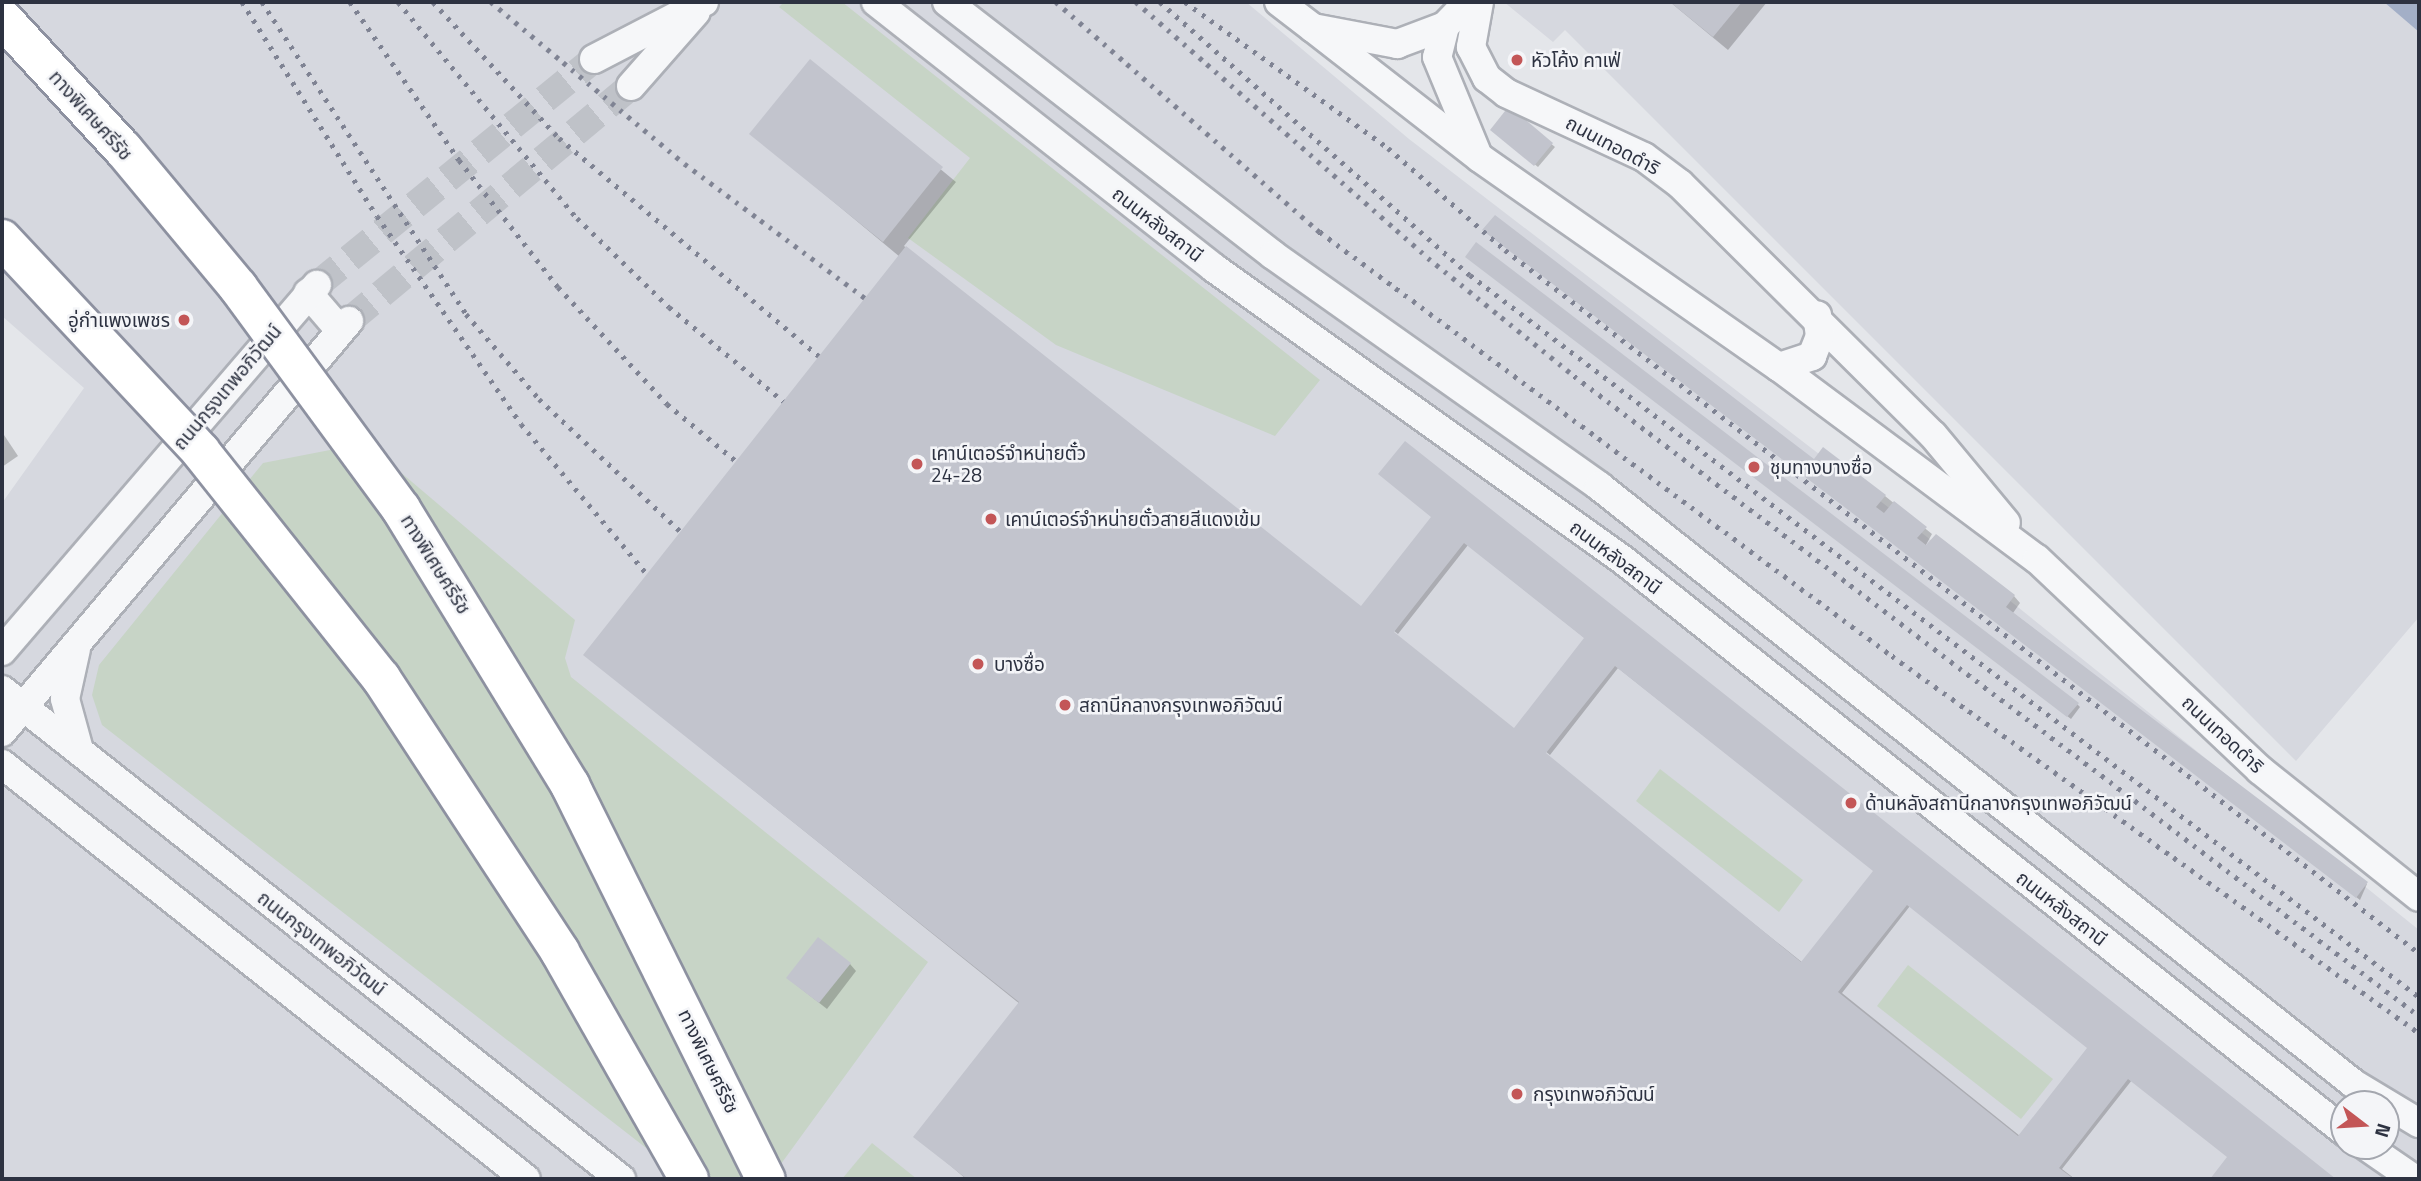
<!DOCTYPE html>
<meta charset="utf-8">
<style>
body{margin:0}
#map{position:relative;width:2421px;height:1181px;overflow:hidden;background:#e4e6ea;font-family:"Titillium Web","Noto Sans Thai",sans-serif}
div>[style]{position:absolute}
.built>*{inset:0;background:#d6d8df}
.green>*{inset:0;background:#c7d4c6}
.water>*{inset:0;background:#a3afc7}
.shadow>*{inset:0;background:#0003}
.building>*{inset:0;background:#c2c4cd}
.minor-tunnel>*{height:28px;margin-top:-14px;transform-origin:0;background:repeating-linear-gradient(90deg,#bfc2c8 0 28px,transparent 0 42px)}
.roads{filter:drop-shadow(2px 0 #adb0b7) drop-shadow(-2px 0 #adb0b7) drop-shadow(0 2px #adb0b7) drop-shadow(0 -2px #adb0b7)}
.minor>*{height:28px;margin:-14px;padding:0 14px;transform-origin:14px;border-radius:14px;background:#f6f7f9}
.rail>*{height:5px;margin-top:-2.5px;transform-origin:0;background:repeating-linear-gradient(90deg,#7f8393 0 3.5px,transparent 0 10.5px)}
.bridges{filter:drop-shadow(2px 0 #8d91a0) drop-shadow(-2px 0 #8d91a0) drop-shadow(0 2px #8d91a0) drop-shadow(0 -2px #8d91a0)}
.highway-bridge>*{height:38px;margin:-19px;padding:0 19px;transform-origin:19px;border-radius:19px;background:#fff}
.dots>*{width:19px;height:19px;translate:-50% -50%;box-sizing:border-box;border:4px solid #f4f5f8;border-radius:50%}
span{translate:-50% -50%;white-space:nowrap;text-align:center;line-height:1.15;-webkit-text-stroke:5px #f4f5f8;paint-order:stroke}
.poi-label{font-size:19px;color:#2d3241}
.left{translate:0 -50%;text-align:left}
.right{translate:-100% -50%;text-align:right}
.street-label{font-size:19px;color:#2d3241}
.frame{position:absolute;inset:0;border:4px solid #2d3241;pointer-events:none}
.north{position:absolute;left:2330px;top:1090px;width:70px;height:70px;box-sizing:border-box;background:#f4f5f8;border:2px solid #a4a7af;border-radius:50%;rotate:107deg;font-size:19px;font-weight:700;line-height:28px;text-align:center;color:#2d3241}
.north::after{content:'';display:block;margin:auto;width:24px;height:32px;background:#c35657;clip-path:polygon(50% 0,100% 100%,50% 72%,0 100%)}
</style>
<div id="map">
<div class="built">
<div style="clip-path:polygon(evenodd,2px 2px,1246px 2px,1409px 139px,2009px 600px,2419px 930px,2419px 1179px,2px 1179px,2px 503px,84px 388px,2px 316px,2px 2px,2344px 1104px,2386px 1104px,2386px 1146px,2344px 1146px,2344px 1104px)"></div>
<div style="clip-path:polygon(1504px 2px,2419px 2px,2419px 617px,2296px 761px,1565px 30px,1553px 42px)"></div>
</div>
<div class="green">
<div style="clip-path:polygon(784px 2px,842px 2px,1320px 380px,1275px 436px,1056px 345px,908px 238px,970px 158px,779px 7px)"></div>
<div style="clip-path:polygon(366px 443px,575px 620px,565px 658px,571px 677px,928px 962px,770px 1179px,686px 1179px,102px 725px,92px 695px,99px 665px,263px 463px)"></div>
<div style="clip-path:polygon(1660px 769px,1803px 880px,1779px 912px,1636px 801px)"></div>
<div style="clip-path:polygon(1908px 965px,2053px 1079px,2021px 1119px,1877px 1006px)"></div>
<div style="clip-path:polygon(872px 1143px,917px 1179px,842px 1179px)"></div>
</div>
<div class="water">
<div style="clip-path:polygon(2384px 2px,2419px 2px,2419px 32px)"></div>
</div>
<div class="shadow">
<div style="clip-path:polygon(1670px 2px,1767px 2px,1728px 50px)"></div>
<div style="clip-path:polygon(evenodd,810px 61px,956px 182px,904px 246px,1803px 963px,1875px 871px,1618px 668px,1550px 755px,1519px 730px,1586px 639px,1468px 545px,1398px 634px,1366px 609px,1433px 517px,1405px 443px,2333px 1179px,2212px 1179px,2229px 1157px,2132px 1080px,2062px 1169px,2075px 1179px,966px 1179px,916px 1136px,1020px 1004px,585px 655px,900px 257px,752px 134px,810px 61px,1910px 906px,2089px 1048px,2020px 1136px,1842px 993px,1910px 906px)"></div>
<div style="clip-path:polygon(1509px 109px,1555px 147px,1538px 167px,1495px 132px)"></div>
<div style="clip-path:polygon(1488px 233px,1814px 461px,1885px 496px,1932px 534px,1922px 552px,2014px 596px,2020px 603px,2013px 613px,2367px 884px,2360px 900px)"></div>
<div style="clip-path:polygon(1470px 259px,2077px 704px,2080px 707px,2071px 719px)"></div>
<div style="clip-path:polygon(2px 432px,18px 456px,2px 467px)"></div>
<div style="clip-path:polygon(850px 964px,856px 971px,827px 1009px,795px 984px)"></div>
</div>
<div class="building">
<div style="clip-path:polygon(1670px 2px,1742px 2px,1713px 37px)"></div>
<div style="clip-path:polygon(810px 59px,943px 167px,883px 242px,749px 134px)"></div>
<div style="clip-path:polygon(1509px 106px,1553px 143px,1534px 166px,1490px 130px)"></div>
<div style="clip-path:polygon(1495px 215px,1814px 459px,1823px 447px,1886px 495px,1876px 507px,1884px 513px,1894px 501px,1927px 527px,1917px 538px,1926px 545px,1936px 534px,2015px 595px,2006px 607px,2368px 882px,2356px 898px,1482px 230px)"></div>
<div style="clip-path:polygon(1476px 242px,2079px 703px,2067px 717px,1465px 257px)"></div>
<div style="clip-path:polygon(evenodd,906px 246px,1361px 606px,1431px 517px,1378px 474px,1405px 441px,2336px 1179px,2210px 1179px,2227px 1157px,2128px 1079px,2059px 1168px,2074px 1179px,967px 1179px,913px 1137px,1019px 1002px,583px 655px,906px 246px,1464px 543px,1584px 638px,1514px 728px,1394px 632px,1464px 543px,906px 246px,1615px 666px,1873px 871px,1801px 962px,1546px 753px,1615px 666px,906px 246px,1907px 905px,2087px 1048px,2018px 1136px,1838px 992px,1907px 905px)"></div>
<div style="clip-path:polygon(818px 937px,851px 963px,819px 1003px,786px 978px)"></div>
</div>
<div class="minor-tunnel">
<div style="left:317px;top:285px;width:357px;rotate:-39.2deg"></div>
<div style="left:349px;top:321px;width:367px;rotate:-39.8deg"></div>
</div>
<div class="roads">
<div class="minor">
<div style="left:876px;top:2px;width:430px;rotate:38.2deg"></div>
<div style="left:1214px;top:268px;width:503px;rotate:35.52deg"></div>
<div style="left:1623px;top:560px;width:920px;rotate:38.38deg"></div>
<div style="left:947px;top:2px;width:413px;rotate:37.8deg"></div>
<div style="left:1273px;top:255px;width:400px;rotate:35.3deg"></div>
<div style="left:1599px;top:486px;width:963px;rotate:38.38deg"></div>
<div style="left:2354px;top:1084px;width:76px;rotate:31deg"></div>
<div style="left:1279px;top:2px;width:43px;rotate:37.4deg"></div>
<div style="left:1313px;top:28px;width:86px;rotate:10.8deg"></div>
<div style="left:1397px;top:44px;width:51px;rotate:-20.6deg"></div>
<div style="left:1445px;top:26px;width:33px;rotate:-46deg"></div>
<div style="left:1479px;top:2px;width:46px;rotate:100.1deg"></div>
<div style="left:1471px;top:47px;width:35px;rotate:63deg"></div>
<div style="left:1487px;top:78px;width:24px;rotate:38deg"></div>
<div style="left:1506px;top:93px;width:152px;rotate:24.9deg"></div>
<div style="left:1644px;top:157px;width:45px;rotate:36.9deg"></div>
<div style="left:1680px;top:184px;width:356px;rotate:44.8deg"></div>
<div style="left:1933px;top:435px;width:114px;rotate:50.3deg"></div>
<div style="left:1445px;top:26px;width:32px;rotate:104deg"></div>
<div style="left:1437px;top:57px;width:102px;rotate:67.5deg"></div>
<div style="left:1313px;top:28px;width:212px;rotate:37.9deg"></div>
<div style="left:1480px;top:158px;width:365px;rotate:35deg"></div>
<div style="left:1779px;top:367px;width:322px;rotate:36.7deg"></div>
<div style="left:2037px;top:559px;width:307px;rotate:43.4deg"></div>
<div style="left:2260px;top:770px;width:203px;rotate:38.6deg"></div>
<div style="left:594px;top:59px;width:124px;rotate:-27.4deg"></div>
<div style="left:631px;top:86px;width:98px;rotate:-48.7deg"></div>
<div style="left:308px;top:293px;width:48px;rotate:49.3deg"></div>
<div style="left:1779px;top:367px;width:35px;rotate:-18deg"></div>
<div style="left:1812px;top:356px;width:22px;rotate:-68deg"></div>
<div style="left:1820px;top:336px;width:21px;rotate:-98deg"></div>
<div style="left:76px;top:649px;width:51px;rotate:102.4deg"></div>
<div style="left:65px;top:699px;width:53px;rotate:74.6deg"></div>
<div style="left:2px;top:651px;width:483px;rotate:-49.3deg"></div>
<div style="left:2px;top:690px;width:789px;rotate:38.31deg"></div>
<div style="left:2px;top:732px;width:538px;rotate:-49.83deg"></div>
<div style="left:2px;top:764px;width:668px;rotate:38.38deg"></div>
<div style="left:2366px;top:1146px;width:58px;rotate:34.5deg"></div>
</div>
</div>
<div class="rail">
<div style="left:242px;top:2px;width:253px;rotate:57.8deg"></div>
<div style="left:377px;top:216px;width:253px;rotate:55.3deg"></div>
<div style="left:521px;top:424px;width:196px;rotate:50deg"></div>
<div style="left:262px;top:2px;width:373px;rotate:56.8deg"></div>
<div style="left:466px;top:314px;width:112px;rotate:49.3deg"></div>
<div style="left:539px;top:399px;width:193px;rotate:43.1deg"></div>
<div style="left:350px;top:2px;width:192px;rotate:55.4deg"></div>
<div style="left:459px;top:160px;width:161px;rotate:52.1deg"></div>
<div style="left:558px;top:287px;width:160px;rotate:47deg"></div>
<div style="left:667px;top:404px;width:89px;rotate:39.6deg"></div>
<div style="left:398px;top:2px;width:281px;rotate:50.4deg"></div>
<div style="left:577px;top:218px;width:128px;rotate:44.1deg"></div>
<div style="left:669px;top:307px;width:148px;rotate:39.5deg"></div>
<div style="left:433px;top:2px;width:185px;rotate:47.2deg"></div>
<div style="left:559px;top:138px;width:339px;rotate:40deg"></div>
<div style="left:491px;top:2px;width:253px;rotate:39.9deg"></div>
<div style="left:685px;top:164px;width:224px;rotate:36.7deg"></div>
<div style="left:1056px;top:2px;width:350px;rotate:41.1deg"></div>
<div style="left:1320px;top:232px;width:712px;rotate:36.55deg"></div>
<div style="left:1892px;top:656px;width:648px;rotate:35.58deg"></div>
<div style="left:1136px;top:2px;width:388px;rotate:41.2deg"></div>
<div style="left:1428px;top:258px;width:188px;rotate:38.9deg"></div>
<div style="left:1574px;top:376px;width:1060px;rotate:37.14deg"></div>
<div style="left:1160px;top:2px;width:413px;rotate:41.4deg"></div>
<div style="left:1470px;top:275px;width:1192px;rotate:37.26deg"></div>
<div style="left:1185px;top:2px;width:250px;rotate:35.7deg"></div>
<div style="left:1388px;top:148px;width:155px;rotate:41.1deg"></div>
<div style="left:1505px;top:250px;width:1153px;rotate:37.57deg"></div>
</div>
<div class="bridges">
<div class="highway-bridge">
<div style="left:2px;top:18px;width:178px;rotate:47.3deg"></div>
<div style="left:123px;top:149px;width:180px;rotate:50.2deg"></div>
<div style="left:238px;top:287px;width:275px;rotate:53.7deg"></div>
<div style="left:401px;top:509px;width:324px;rotate:58.5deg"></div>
<div style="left:570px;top:785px;width:440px;rotate:63.6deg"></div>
<div style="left:2px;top:239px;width:291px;rotate:46.9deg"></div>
<div style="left:201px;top:452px;width:289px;rotate:51.5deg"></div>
<div style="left:381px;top:678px;width:327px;rotate:56.8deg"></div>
<div style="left:560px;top:952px;width:261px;rotate:60.4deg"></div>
</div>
</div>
<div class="dots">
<div style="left:1517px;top:60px;background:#c35657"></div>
<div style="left:184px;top:320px;background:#c35657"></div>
<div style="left:917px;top:464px;background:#c35657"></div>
<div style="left:1754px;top:467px;background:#c35657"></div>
<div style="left:991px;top:519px;background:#c35657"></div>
<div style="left:978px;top:664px;background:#c35657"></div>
<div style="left:1065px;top:705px;background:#c35657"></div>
<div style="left:1851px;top:803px;background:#c35657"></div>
<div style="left:1517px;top:1094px;background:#c35657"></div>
</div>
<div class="poi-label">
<span class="left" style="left:1531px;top:60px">หัวโค้ง คาเฟ่</span>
<span class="right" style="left:170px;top:320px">อู่กำแพงเพชร</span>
<span class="left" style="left:931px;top:464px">เคาน์เตอร์จำหน่ายตั๋ว<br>24-28</span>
<span class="left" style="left:1770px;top:467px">ชุมทางบางซื่อ</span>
<span class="left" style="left:1005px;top:519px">เคาน์เตอร์จำหน่ายตั๋วสายสีแดงเข้ม</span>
<span class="left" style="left:994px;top:664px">บางซื่อ</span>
<span class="left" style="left:1079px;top:705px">สถานีกลางกรุงเทพอภิวัฒน์</span>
<span class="left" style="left:1865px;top:803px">ด้านหลังสถานีกลางกรุงเทพอภิวัฒน์</span>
<span class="left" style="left:1533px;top:1094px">กรุงเทพอภิวัฒน์</span>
</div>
<div class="street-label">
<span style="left:91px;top:115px;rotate:48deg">ทางพิเศษศรีรัช</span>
<span style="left:1613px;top:145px;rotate:28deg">ถนนเทอดดำริ</span>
<span style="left:1158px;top:224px;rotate:38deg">ถนนหลังสถานี</span>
<span style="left:227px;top:387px;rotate:-50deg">ถนนกรุงเทพอภิวัฒน์</span>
<span style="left:1616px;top:557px;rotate:37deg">ถนนหลังสถานี</span>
<span style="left:436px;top:564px;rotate:58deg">ทางพิเศษศรีรัช</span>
<span style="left:2223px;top:734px;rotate:43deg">ถนนเทอดดำริ</span>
<span style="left:2062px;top:908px;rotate:38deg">ถนนหลังสถานี</span>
<span style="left:322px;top:943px;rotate:38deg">ถนนกรุงเทพอภิวัฒน์</span>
<span style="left:709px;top:1061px;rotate:64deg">ทางพิเศษศรีรัช</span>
</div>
<div class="frame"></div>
<div class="north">N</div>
</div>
